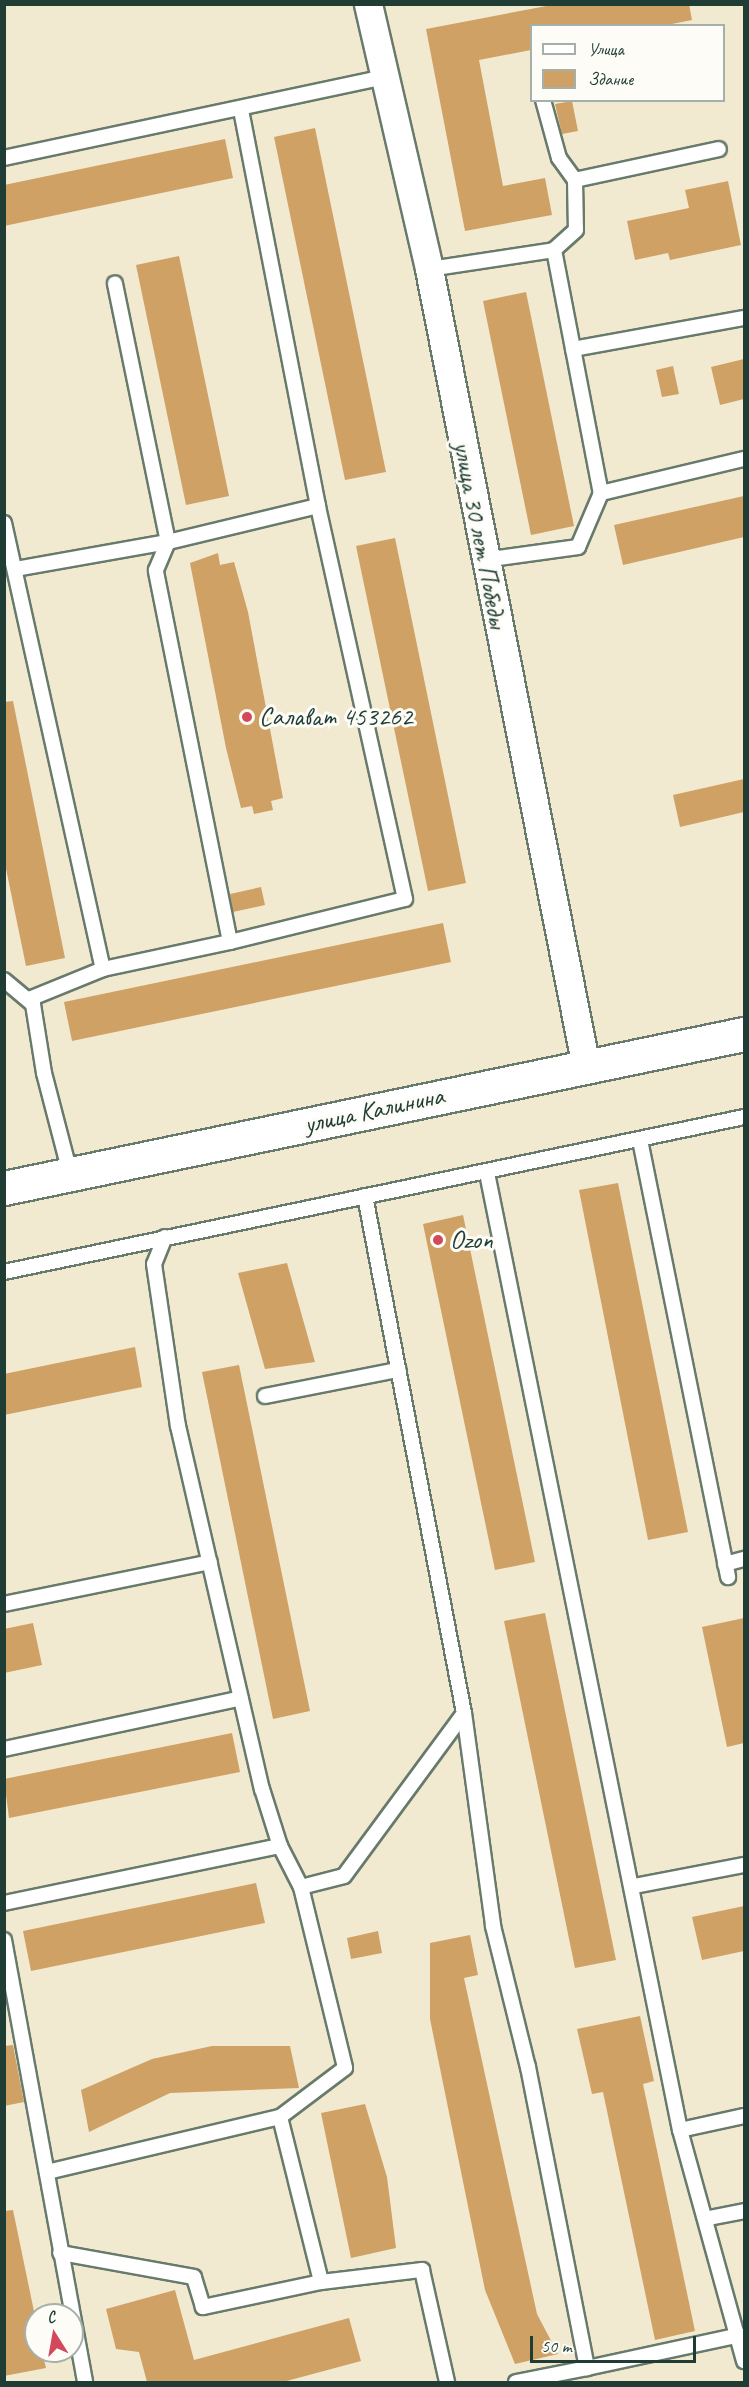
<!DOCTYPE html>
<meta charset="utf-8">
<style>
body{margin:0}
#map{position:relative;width:749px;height:2387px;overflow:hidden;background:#f1ead1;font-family:Caveat,sans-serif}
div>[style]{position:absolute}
.building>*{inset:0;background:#d0a164}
.roads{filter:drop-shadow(2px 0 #687a6b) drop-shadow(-2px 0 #687a6b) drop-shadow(0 2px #687a6b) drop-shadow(0 -2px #687a6b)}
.service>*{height:14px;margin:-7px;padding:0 7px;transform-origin:7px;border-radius:7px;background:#fff}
.minor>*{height:27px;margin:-13.5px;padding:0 13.5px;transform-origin:13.5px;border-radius:13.5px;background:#fff}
.tertiary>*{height:33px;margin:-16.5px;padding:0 16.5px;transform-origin:16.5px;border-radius:16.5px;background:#fff}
.dots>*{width:16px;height:16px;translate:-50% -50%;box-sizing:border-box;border:3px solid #fdfcf7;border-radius:50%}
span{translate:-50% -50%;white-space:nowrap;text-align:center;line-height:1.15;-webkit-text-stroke:6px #fdfcf7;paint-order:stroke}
.street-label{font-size:26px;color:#1f3d34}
.poi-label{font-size:26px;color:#1f3d34}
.left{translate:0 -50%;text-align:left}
.frame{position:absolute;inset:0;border:6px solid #1f3d34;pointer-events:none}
.legend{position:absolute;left:530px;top:24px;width:195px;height:78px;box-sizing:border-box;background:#fdfcf7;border:2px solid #a4b0a9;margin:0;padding:8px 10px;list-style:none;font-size:18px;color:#1f3d34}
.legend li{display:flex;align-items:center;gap:12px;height:30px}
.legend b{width:30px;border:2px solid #a4b0a9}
.north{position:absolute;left:24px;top:2303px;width:60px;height:60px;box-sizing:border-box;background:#fdfcf7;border:2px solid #a4b0a9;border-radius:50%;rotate:349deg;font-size:16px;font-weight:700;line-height:24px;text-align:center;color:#1f3d34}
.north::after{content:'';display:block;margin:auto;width:21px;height:27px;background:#d1495b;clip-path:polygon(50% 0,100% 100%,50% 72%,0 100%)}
.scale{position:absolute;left:530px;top:2336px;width:166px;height:27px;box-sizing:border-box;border:3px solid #1f3d34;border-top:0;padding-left:8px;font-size:18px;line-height:21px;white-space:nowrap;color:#1f3d34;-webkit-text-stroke:4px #fdfcf7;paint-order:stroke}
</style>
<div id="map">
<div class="building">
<div style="clip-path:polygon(557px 4px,689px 4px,692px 20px,662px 26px,531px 26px,531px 50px,479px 60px,503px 186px,545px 178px,552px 215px,465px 231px,426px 29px)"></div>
<div style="clip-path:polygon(572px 101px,578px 131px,562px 134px,555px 104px)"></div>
<div style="clip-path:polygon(315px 128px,386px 472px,345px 480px,274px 137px)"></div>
<div style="clip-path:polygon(225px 139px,233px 178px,4px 226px,4px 185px)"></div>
<div style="clip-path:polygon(728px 181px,741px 245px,670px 260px,668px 253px,635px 260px,627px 221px,689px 208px,685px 190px)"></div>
<div style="clip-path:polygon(179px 256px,229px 496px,186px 505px,136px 265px)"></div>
<div style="clip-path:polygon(526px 292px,574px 526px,531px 535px,483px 301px)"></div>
<div style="clip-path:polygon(744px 359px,744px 399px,720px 405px,711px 367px)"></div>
<div style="clip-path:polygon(673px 366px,679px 394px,662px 397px,656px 370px)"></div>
<div style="clip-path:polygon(744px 496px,744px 537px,623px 565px,614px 525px)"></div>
<div style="clip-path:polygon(395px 538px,466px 883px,428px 891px,356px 546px)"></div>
<div style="clip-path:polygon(218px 553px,220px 565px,234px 562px,248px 612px,283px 798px,271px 801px,273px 810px,254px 814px,252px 806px,241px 808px,226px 748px,190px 563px)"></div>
<div style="clip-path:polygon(13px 701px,65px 958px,26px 966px,4px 859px,4px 702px)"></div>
<div style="clip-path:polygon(744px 779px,744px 812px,680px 827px,673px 795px)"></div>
<div style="clip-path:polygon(261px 887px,265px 905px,233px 912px,230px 894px)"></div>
<div style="clip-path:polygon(443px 923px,451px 962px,72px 1041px,64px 1002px)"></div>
<div style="clip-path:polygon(618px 1183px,688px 1532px,648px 1540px,579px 1190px)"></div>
<div style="clip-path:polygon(463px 1215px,535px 1562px,495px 1570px,423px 1224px)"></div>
<div style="clip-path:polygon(287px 1263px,315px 1362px,265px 1369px,238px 1273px)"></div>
<div style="clip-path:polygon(135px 1347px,142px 1387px,4px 1415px,4px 1374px)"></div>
<div style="clip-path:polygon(239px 1365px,310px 1711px,273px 1719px,202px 1372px)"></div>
<div style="clip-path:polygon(545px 1613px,616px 1960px,575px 1968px,504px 1621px)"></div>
<div style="clip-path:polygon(744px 1618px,744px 1743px,727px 1747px,702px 1627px)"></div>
<div style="clip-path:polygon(33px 1623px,42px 1665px,4px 1673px,4px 1629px)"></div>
<div style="clip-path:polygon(232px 1733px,240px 1772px,9px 1818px,4px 1779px)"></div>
<div style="clip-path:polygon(256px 1883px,265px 1923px,31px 1971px,23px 1931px)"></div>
<div style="clip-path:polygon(744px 1906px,744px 1951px,702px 1960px,692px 1917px)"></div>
<div style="clip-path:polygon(378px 1931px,382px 1953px,351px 1959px,347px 1938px)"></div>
<div style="clip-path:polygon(470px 1935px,478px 1975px,464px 1978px,537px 2314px,558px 2354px,515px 2364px,485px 2290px,430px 2019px,430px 1943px)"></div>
<div style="clip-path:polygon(640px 2016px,654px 2081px,643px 2084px,695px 2331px,655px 2340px,603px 2092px,592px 2094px,577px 2029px)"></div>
<div style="clip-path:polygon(13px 2045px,24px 2102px,4px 2106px,4px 2046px)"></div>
<div style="clip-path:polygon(212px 2046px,290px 2046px,299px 2088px,170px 2093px,89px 2132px,81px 2090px,152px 2059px)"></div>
<div style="clip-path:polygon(365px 2104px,387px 2177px,396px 2248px,351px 2258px,321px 2113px)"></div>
<div style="clip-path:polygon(13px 2210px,36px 2321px,36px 2351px,42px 2351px,46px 2368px,4px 2376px,4px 2211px)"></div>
<div style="clip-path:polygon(175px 2290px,194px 2360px,349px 2318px,361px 2361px,283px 2382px,147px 2382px,139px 2352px,116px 2349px,106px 2309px)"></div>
</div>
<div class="roads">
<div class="service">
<div style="left:543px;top:100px;width:60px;rotate:74.6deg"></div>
<div style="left:559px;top:158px;width:27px;rotate:54deg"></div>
<div style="left:575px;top:180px;width:50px;rotate:88.9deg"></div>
<div style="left:576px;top:230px;width:30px;rotate:138deg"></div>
<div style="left:4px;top:158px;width:390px;rotate:-12deg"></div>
<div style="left:575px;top:180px;width:147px;rotate:-12.1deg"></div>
<div style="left:429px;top:269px;width:126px;rotate:-8.6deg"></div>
<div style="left:554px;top:250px;width:248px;rotate:79.1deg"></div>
<div style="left:601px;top:493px;width:147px;rotate:-13.4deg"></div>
<div style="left:573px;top:349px;width:174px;rotate:-10.3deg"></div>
<div style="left:4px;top:523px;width:457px;rotate:77.5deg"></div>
<div style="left:103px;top:969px;width:77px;rotate:157.8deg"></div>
<div style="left:32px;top:998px;width:76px;rotate:80.9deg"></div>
<div style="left:44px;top:1073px;width:103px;rotate:75.4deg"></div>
<div style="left:484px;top:560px;width:95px;rotate:-7.9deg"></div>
<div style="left:578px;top:547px;width:59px;rotate:-66.9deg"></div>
<div style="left:16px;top:569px;width:154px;rotate:-10.1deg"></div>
<div style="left:168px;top:542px;width:264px;rotate:-101.6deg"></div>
<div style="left:230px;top:942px;width:180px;rotate:-13.8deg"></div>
<div style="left:405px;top:899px;width:403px;rotate:-102.5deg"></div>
<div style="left:318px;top:506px;width:404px;rotate:-101deg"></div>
<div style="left:103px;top:969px;width:130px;rotate:-12deg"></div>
<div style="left:230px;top:942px;width:379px;rotate:-101.3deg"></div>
<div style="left:156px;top:570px;width:30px;rotate:-67deg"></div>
<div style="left:168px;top:542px;width:154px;rotate:-13.5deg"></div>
<div style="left:4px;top:980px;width:38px;rotate:40deg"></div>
<div style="left:640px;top:1140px;width:446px;rotate:78.6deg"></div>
<div style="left:487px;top:1173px;width:976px;rotate:78.6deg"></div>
<div style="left:680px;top:2130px;width:240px;rotate:74.5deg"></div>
<div style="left:365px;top:1196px;width:526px;rotate:79.16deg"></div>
<div style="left:464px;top:1713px;width:215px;rotate:82.2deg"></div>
<div style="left:493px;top:1926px;width:145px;rotate:76.1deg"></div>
<div style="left:528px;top:2067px;width:307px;rotate:78.9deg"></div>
<div style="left:587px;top:2368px;width:156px;rotate:-12.2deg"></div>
<div style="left:165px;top:1237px;width:29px;rotate:112deg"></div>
<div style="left:154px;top:1264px;width:164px;rotate:81.6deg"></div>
<div style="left:178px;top:1426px;width:373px;rotate:77deg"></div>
<div style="left:262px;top:1789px;width:60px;rotate:72.5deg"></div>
<div style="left:4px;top:1272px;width:756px;rotate:-11.83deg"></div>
<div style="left:265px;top:1396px;width:136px;rotate:-11.1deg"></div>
<div style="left:725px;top:1564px;width:20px;rotate:-15deg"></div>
<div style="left:4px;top:1604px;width:210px;rotate:-11.5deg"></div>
<div style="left:4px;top:1749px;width:242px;rotate:-12.1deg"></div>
<div style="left:634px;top:1886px;width:112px;rotate:-10.8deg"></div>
<div style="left:301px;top:1887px;width:44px;rotate:-14.3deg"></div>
<div style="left:344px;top:1876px;width:202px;rotate:-53.6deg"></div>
<div style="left:4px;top:1903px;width:282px;rotate:-11.7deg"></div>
<div style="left:280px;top:1846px;width:46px;rotate:62.9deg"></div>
<div style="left:301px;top:1887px;width:186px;rotate:76.3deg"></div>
<div style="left:345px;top:2068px;width:81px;rotate:143deg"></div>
<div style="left:4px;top:1940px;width:449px;rotate:79.6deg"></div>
<div style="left:680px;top:2130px;width:66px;rotate:-12.3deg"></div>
<div style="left:47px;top:2172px;width:239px;rotate:-13.3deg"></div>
<div style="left:280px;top:2117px;width:170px;rotate:76deg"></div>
<div style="left:321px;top:2282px;width:121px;rotate:168deg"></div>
<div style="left:203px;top:2307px;width:31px;rotate:-107deg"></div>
<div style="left:194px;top:2277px;width:136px;rotate:-169.8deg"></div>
<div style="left:709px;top:2218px;width:36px;rotate:-11deg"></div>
<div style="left:321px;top:2282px;width:102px;rotate:-6.8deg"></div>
<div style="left:422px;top:2270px;width:115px;rotate:77.4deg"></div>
<div style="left:516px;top:2382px;width:72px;rotate:-11.2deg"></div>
</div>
<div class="minor">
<div style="left:368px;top:4px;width:272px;rotate:77deg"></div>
<div style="left:429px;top:269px;width:813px;rotate:78.87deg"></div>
</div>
<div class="tertiary">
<div style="left:4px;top:1188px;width:756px;rotate:-11.76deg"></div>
</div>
</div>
<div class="dots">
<div style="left:247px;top:717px;background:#d1495b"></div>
<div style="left:438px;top:1240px;background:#d1495b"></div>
</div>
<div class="street-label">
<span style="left:480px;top:535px;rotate:79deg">улица 30 лет Победы</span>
<span style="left:374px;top:1110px;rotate:-12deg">улица Калинина</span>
</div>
<div class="poi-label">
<span class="left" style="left:259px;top:717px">Салават 453262</span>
<span class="left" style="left:450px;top:1240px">Ozon</span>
</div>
<div class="frame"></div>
<ul class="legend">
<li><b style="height:8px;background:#fff"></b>Улица</li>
<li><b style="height:16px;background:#d0a164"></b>Здание</li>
</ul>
<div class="north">С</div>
<div class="scale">50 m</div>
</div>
